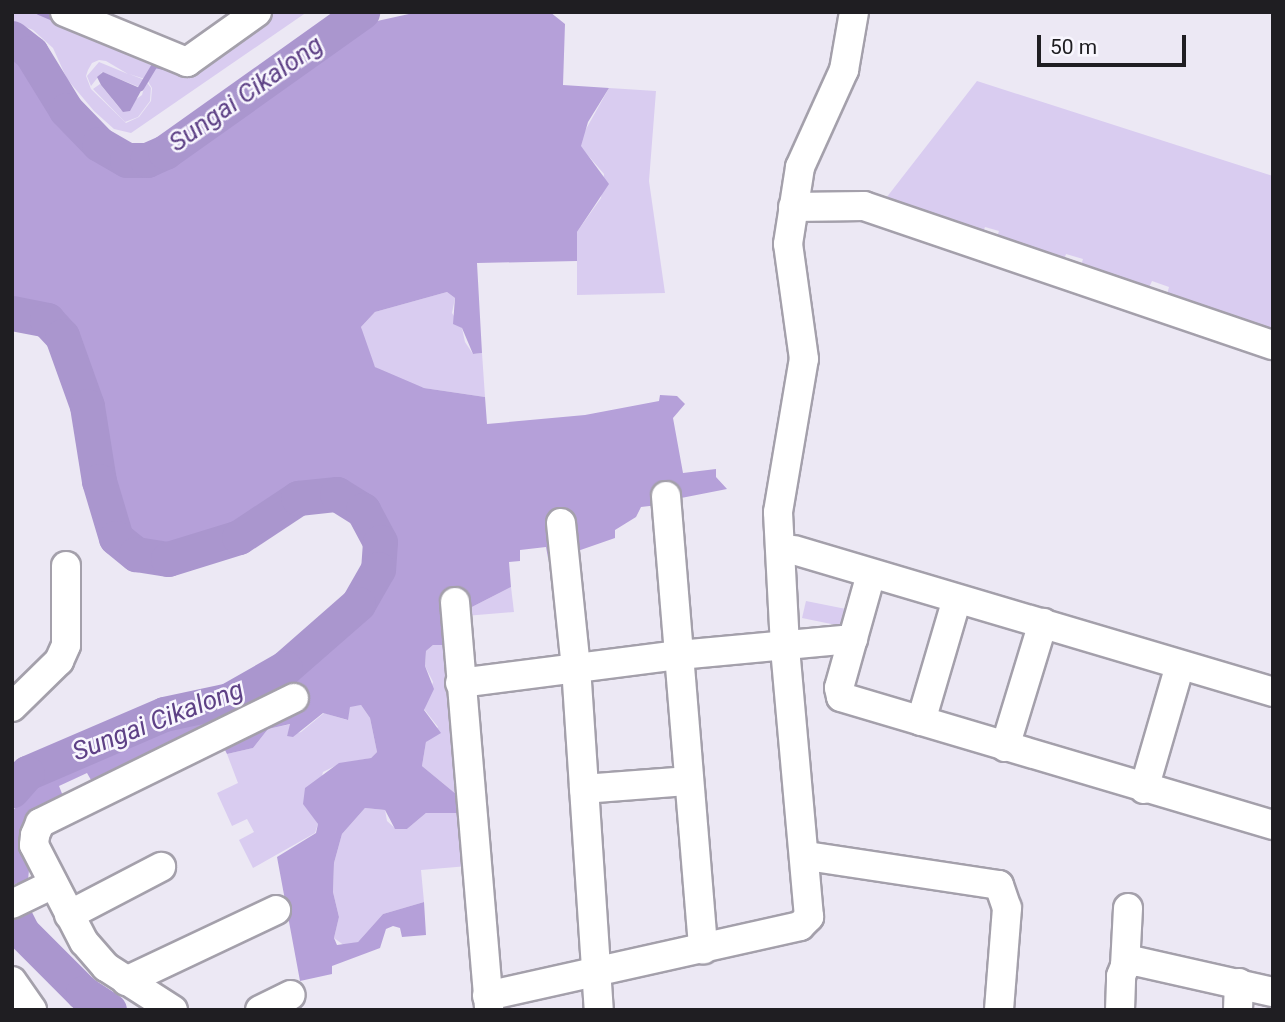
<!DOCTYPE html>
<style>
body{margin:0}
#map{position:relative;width:1285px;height:1022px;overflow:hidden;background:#ece8f4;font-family:Roboto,sans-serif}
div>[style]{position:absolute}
.green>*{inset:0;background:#d9ccf0}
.forest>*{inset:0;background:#b5a0d9}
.water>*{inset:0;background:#aa96ce}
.stream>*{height:6px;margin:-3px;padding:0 3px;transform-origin:3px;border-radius:3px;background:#aa96ce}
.river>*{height:35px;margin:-17.5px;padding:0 17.5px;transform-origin:17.5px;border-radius:17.5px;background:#aa96ce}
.roads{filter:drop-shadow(2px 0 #a4a0ab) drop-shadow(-2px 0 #a4a0ab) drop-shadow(0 2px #a4a0ab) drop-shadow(0 -2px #a4a0ab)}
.minor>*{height:28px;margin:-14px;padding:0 14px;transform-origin:14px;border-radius:14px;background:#fff}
span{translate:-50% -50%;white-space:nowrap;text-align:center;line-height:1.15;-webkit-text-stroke:5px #f8f6fe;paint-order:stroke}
.water-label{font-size:26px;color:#5e4186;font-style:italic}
.frame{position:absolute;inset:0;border:14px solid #1f1e22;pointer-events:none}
.scale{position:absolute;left:1037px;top:35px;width:149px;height:32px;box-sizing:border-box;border:4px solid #1f1e22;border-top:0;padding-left:9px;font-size:21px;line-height:24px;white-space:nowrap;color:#1f1e22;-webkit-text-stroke:5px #f8f6fe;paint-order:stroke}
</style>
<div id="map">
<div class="green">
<div style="clip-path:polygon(12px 12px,38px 12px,153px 66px,145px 79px,129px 74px,145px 80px,139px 87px,102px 72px,91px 86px,87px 76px,99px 62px,128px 74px,106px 61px,99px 60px,92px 63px,88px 70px,86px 76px,91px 89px,126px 123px,139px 117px,151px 101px,152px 88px,147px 80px,155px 67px,194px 75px,272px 12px,307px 12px,131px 133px,114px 129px,94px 111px,67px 79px,53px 48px,33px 30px,12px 21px)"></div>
<div style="clip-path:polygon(146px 81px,151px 88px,150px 101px,138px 117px,125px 122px,93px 89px,100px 84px,121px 110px,142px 95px)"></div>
<div style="clip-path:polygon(977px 81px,1273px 176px,1273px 332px,1166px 298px,1169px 287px,1152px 281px,1147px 292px,1080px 269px,1083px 259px,1066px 254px,1063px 263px,996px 240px,999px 231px,985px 227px,982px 235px,883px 202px)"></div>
<div style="clip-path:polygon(609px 88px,656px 91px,649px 181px,665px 293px,577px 295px,577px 232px,601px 198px,604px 174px,580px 146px,581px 138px)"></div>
<div style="clip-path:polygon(447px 292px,455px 298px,452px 313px,462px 328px,465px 342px,473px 354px,482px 353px,485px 397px,424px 388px,395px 379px,375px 367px,365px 346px,361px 327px,375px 312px)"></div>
<div style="clip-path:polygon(511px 587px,514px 612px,465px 616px,466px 610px)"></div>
<div style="clip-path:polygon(806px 601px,846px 609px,841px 626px,802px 618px)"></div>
<div style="clip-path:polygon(433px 645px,454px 645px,462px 799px,422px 766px,426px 742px,438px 727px,424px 709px,433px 682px,425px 666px,426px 651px)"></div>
<div style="clip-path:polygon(361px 705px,370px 718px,377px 752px,371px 758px,339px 764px,323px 772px,312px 812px,318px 824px,315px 833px,253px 868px,239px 840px,254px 832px,247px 819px,232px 826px,217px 793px,238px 783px,227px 754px,253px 748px,268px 729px,291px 724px,287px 736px,301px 732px,324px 713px,347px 720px,350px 706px)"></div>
<div style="clip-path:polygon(365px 808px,385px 810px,387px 821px,396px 829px,407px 829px,426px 813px,463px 813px,468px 866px,421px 870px,424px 902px,383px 914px,358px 942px,345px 946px,334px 938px,339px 917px,333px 892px,334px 863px,342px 834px)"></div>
</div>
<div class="forest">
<div style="clip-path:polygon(418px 12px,550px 12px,565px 24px,563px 85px,609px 88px,588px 122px,581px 146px,609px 184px,577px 232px,577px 261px,477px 263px,482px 353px,473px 354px,462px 328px,453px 324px,455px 298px,447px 292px,375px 312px,361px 327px,375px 367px,424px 388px,485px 397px,487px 424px,585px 415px,659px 401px,660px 395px,677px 396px,685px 404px,673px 418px,683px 473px,716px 469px,716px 477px,727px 489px,676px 499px,675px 503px,641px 507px,636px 517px,615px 530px,615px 538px,569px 554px,548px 558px,546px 547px,520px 550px,520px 561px,509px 562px,511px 587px,466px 610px,454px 645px,433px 645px,426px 651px,425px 666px,434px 689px,424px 710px,441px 733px,426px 742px,422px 766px,462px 799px,463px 813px,426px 813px,407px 829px,395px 829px,385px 810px,365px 808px,342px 834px,334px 863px,333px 892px,339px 917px,334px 938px,337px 945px,358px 942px,383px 914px,424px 902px,426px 935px,402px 937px,400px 928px,393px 926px,386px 929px,380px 948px,332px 966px,332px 974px,300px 981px,277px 857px,316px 833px,318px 824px,303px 804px,305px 788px,339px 763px,371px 758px,377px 752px,370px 718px,361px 705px,350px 707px,348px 720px,323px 713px,293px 737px,287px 736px,290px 724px,268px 729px,253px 748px,227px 754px,222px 744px,165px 749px,91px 780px,87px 773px,59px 786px,65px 801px,29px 870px,28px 880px,12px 885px,12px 812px,34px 783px,167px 725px,233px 711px,292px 678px,367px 611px,389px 573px,391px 539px,372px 502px,340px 482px,294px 487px,234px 526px,167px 547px,141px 543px,126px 531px,110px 478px,99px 403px,72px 330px,53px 310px,12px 301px,12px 51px,57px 118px,92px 153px,124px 172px,170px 164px,368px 23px)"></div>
</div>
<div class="water">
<div style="clip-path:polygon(103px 72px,142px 89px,130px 111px,123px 112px,101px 85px,97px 77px)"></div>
</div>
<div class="stream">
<div style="left:39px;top:12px;width:23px;rotate:23deg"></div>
<div style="left:141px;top:88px;width:27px;rotate:-59deg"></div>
<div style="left:155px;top:65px;width:13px;rotate:13deg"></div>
</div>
<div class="river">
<div style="left:12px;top:38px;width:24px;rotate:38deg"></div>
<div style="left:31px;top:53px;width:67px;rotate:58.4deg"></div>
<div style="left:66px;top:110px;width:47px;rotate:45.9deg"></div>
<div style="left:99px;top:144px;width:32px;rotate:30deg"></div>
<div style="left:127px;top:160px;width:20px"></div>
<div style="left:147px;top:160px;width:20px;rotate:-24deg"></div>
<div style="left:165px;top:152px;width:242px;rotate:-35.4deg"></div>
<div style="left:12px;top:313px;width:36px;rotate:11deg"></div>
<div style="left:47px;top:320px;width:22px;rotate:47deg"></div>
<div style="left:62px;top:336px;width:74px;rotate:70.3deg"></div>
<div style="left:87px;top:406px;width:76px;rotate:80.9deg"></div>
<div style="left:99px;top:481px;width:59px;rotate:73.4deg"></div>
<div style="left:116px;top:538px;width:26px;rotate:39deg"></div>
<div style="left:136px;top:554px;width:32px;rotate:9deg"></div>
<div style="left:168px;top:559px;width:74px;rotate:-17.2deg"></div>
<div style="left:239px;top:537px;width:71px;rotate:-33.5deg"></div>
<div style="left:298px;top:498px;width:39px;rotate:-6deg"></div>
<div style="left:337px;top:494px;width:31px;rotate:32deg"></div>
<div style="left:363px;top:510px;width:36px;rotate:62deg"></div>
<div style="left:380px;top:542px;width:27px;rotate:94deg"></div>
<div style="left:378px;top:569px;width:40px;rotate:119.7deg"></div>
<div style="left:358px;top:604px;width:97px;rotate:138.8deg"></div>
<div style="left:285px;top:668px;width:64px;rotate:150.3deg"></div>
<div style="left:229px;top:700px;width:66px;rotate:167.8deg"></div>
<div style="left:164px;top:714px;width:149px;rotate:156.7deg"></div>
<div style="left:27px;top:773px;width:23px;rotate:131deg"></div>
<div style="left:12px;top:912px;width:22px;rotate:63deg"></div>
<div style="left:22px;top:932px;width:86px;rotate:45deg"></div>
<div style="left:83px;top:993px;width:31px;rotate:33deg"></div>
</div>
<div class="roads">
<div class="minor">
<div style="left:65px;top:12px;width:132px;rotate:22.3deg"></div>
<div style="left:187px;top:62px;width:86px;rotate:-35.5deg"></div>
<div style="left:793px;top:207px;width:71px;rotate:-0.8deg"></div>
<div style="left:864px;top:206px;width:432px;rotate:18.8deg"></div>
<div style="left:666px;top:496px;width:455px;rotate:85.3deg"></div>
<div style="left:561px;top:523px;width:145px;rotate:84.1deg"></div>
<div style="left:576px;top:667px;width:344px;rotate:86.2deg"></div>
<div style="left:794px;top:550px;width:500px;rotate:16.5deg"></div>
<div style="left:871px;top:574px;width:118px;rotate:105.7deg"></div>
<div style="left:839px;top:688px;width:9px;rotate:77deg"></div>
<div style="left:841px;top:697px;width:451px;rotate:16.5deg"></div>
<div style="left:455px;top:602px;width:409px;rotate:85.2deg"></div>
<div style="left:460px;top:683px;width:221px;rotate:-7.3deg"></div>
<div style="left:679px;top:655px;width:175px;rotate:-5.3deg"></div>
<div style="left:12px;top:707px;width:66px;rotate:-44.4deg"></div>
<div style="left:59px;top:661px;width:17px;rotate:-66deg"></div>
<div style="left:66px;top:645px;width:79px;rotate:-90deg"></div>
<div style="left:921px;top:721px;width:127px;rotate:-73.6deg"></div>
<div style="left:1005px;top:747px;width:130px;rotate:-73deg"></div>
<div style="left:584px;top:789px;width:105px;rotate:-4.4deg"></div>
<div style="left:1144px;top:789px;width:129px;rotate:-73.8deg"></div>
<div style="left:807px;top:856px;width:194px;rotate:8.6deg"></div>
<div style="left:999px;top:885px;width:24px;rotate:71deg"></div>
<div style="left:1007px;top:908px;width:102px;rotate:94.5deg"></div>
<div style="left:12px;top:904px;width:46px;rotate:-26deg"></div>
<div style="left:69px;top:915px;width:104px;rotate:-27.6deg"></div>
<div style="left:1125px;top:966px;width:58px;rotate:-87deg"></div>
<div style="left:12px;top:981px;width:35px;rotate:55deg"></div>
<div style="left:126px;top:981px;width:166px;rotate:-25.3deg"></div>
<div style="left:487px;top:996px;width:321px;rotate:-12.6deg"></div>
<div style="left:800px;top:926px;width:13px;rotate:-45deg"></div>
<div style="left:809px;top:917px;width:272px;rotate:-95.1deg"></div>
<div style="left:785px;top:646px;width:134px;rotate:-93deg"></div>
<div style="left:778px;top:512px;width:155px;rotate:-80.4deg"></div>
<div style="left:804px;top:359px;width:116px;rotate:-97.9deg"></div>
<div style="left:788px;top:244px;width:78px;rotate:-81.1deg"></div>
<div style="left:800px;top:167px;width:107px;rotate:-65.6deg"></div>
<div style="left:844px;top:70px;width:59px;rotate:-80.2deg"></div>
<div style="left:173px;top:1010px;width:80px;rotate:-147.3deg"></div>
<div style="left:106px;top:967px;width:33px;rotate:-131deg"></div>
<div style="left:84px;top:942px;width:109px;rotate:-117.3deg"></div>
<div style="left:34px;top:845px;width:10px;rotate:-84deg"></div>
<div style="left:35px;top:835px;width:13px;rotate:-67deg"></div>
<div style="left:40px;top:823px;width:283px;rotate:-26.2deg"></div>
<div style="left:260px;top:1010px;width:34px;rotate:-26deg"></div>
<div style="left:1120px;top:1010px;width:34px;rotate:-88deg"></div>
<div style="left:1121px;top:976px;width:11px;rotate:-68deg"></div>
<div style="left:1125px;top:966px;width:11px;rotate:-27deg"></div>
<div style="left:1135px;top:961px;width:141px;rotate:12.7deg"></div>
<div style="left:1238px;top:1010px;width:27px;rotate:-88deg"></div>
</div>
</div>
<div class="water-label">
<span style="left:246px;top:94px;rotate:-35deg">Sungai Cikalong</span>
<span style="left:158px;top:721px;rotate:-21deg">Sungai Cikalong</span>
</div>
<div class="frame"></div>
<div class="scale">50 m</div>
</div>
